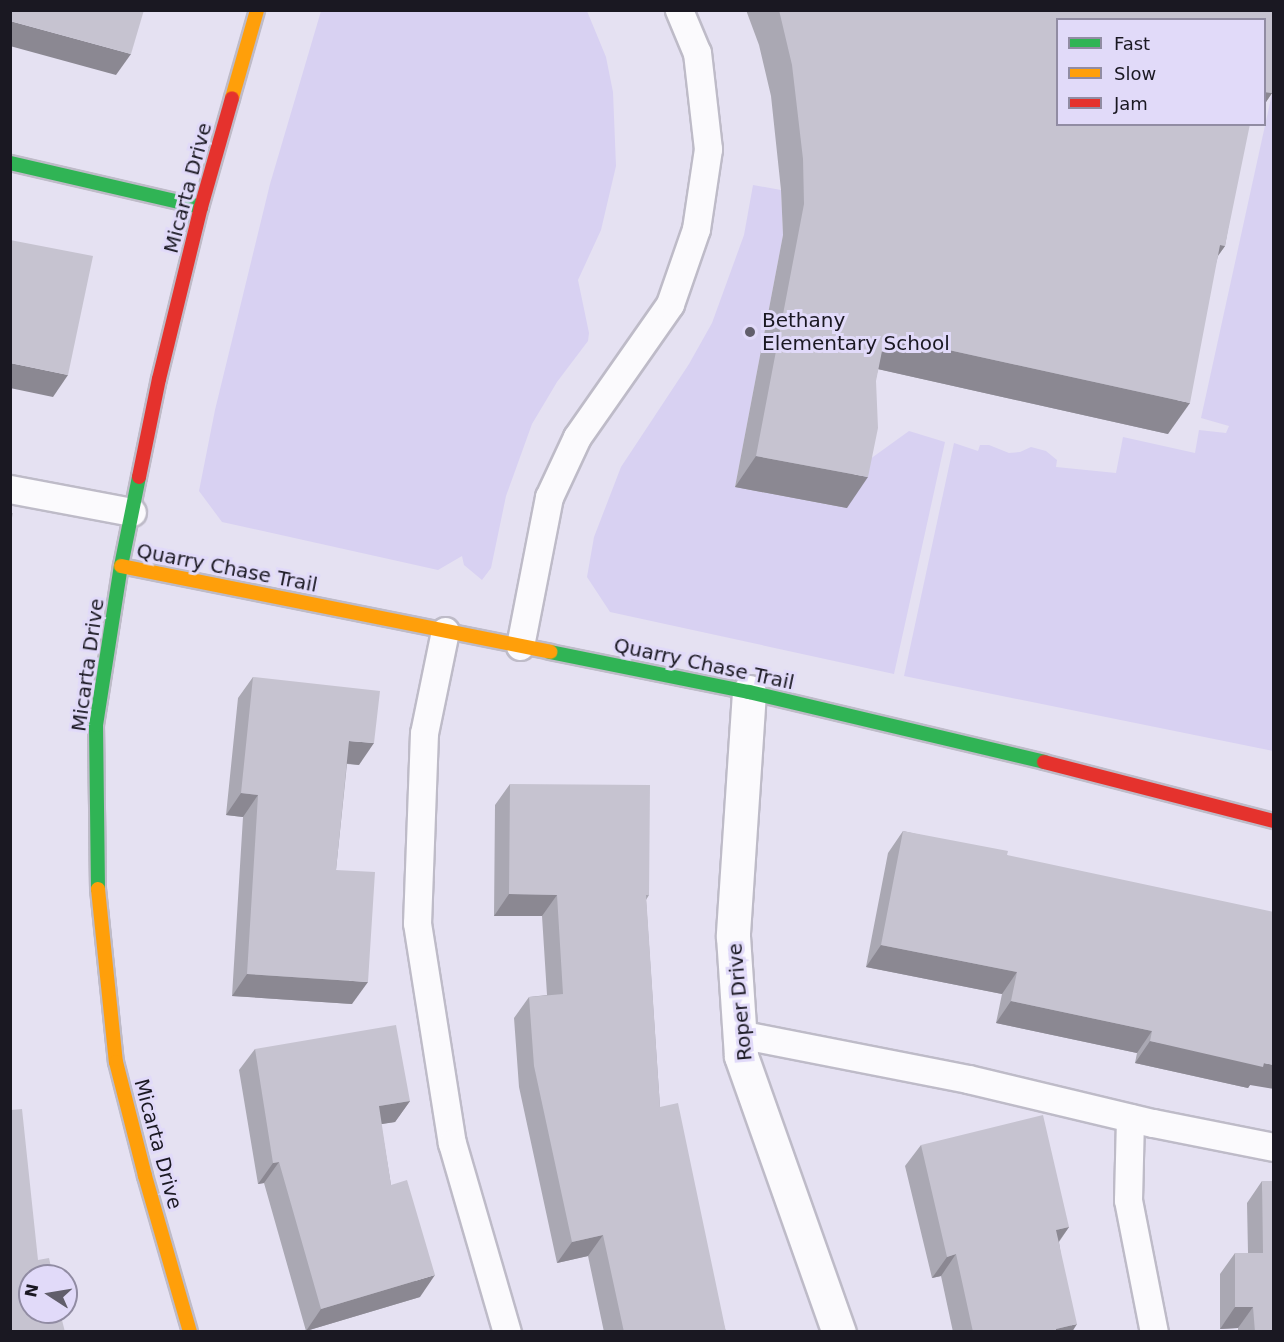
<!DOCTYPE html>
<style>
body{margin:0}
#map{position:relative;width:1284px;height:1342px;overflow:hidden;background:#e5e1f2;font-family:"DejaVu Sans",sans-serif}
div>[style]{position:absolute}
.green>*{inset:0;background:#d8d1f2}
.roads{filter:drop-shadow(2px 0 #bebbc8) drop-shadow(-2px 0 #bebbc8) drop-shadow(0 2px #bebbc8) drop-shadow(0 -2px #bebbc8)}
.lane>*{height:27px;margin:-13.5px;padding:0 13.5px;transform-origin:13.5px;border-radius:13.5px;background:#fbfafd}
.street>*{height:33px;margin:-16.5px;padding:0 16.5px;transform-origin:16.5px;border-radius:16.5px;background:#fbfafd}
.fast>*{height:14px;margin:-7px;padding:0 7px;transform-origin:7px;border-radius:7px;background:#30b455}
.slow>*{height:14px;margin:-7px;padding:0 7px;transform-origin:7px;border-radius:7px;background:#ff9f0a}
.jam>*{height:14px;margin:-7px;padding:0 7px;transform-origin:7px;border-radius:7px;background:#e5322d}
.wall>*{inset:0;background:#aaa8b3}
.shaded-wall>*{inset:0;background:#8b8892}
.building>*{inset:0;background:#c6c3d0}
.dots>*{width:16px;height:16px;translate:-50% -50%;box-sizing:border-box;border:3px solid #e1daf9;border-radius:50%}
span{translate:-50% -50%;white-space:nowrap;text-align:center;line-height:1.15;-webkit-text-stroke:6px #e1daf9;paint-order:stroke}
.street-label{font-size:20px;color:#1a1822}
.poi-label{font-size:20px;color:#1a1822}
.left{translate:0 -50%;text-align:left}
.frame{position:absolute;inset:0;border:12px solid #1a1822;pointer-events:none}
.legend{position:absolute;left:1056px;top:18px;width:210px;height:108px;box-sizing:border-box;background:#e1daf9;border:2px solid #918ca3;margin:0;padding:8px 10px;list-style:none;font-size:18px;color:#1a1822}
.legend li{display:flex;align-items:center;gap:12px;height:30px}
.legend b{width:30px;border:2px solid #918ca3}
.north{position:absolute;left:18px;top:1264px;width:60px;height:60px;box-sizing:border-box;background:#e1daf9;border:2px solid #918ca3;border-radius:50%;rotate:282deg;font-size:16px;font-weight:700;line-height:24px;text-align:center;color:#1a1822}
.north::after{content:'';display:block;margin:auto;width:21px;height:27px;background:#615e6b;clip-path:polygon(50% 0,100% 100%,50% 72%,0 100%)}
</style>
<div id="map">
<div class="green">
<div style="clip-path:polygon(321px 11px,587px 11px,606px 57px,613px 92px,616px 166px,601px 230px,578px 280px,589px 333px,588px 341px,557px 382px,532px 424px,506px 496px,491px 568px,482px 580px,464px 565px,462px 556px,438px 570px,222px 522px,199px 491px,215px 410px,270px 184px)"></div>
<div style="clip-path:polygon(1273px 89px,1273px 751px,904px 676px,954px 443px,978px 451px,980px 445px,989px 445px,1009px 453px,1020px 452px,1031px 447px,1046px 451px,1057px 460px,1056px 467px,1116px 473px,1123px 437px,1195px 453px,1199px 430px,1226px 433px,1229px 426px,1201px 418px)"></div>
<div style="clip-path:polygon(753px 185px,781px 190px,783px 235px,735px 487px,847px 508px,866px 462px,909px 431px,945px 442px,894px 674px,610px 612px,587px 577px,594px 537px,621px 467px,689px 364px,712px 323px,744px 235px)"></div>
</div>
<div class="roads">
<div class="lane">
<div style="left:10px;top:489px;width:124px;rotate:10.7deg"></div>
<div style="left:445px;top:631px;width:104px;rotate:101.6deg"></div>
<div style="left:424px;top:733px;width:190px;rotate:92.1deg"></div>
<div style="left:417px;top:923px;width:223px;rotate:81deg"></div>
<div style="left:452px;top:1143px;width:197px;rotate:73.8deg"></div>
<div style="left:520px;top:646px;width:152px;rotate:-79deg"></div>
<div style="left:549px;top:497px;width:66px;rotate:-65deg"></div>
<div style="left:577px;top:437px;width:162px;rotate:-55deg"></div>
<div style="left:670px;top:304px;width:79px;rotate:-70.9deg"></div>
<div style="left:696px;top:229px;width:81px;rotate:-81.5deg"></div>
<div style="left:708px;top:149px;width:97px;rotate:-96.5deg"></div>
<div style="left:697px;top:53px;width:47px;rotate:-112.7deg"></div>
<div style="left:739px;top:1034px;width:233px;rotate:11.1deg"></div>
<div style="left:968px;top:1079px;width:190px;rotate:13.4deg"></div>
<div style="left:1153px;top:1123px;width:123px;rotate:11.2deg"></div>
<div style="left:1130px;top:1118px;width:82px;rotate:91.4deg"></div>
<div style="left:1128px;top:1200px;width:135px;rotate:78.9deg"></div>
</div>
<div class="street">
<div style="left:749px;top:692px;width:245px;rotate:93.8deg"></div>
<div style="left:733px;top:936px;width:120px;rotate:86.2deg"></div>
<div style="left:741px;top:1056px;width:293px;rotate:70.5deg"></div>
</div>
<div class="fast">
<div style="left:10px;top:163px;width:196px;rotate:13deg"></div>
<div style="left:550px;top:652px;width:203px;rotate:11.4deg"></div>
<div style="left:749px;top:692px;width:303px;rotate:13.3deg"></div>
<div style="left:98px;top:889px;width:164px;rotate:-90.7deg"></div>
<div style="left:96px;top:725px;width:161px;rotate:-81.1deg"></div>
<div style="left:121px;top:566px;width:91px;rotate:-78.6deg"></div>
</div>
<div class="slow">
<div style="left:232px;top:98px;width:91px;rotate:-74.1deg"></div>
<div style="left:121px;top:566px;width:438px;rotate:11.3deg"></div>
<div style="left:98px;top:889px;width:174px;rotate:84.1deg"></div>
<div style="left:116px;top:1062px;width:118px;rotate:75.7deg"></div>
<div style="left:145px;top:1176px;width:162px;rotate:73.9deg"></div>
</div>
<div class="jam">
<div style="left:139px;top:477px;width:100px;rotate:-78.5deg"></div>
<div style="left:159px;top:379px;width:177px;rotate:-76.3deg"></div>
<div style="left:201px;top:207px;width:113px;rotate:-74.1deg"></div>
<div style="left:1044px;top:762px;width:237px;rotate:14.4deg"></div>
</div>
</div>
<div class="wall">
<div style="clip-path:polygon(746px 10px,1274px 10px,1272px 93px,1264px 105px,1264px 20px,1225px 246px,1218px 256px,1168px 434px,878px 369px,847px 508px,735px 487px,783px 235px,781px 190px,771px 96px,759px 45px)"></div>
<div style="clip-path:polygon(253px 677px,359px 765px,347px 764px,336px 870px,352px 1004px,232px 996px,243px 817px,226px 815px,238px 698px)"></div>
<div style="clip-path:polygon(510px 784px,649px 895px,646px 900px,660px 1107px,726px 1332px,604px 1332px,588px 1256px,557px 1263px,519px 1087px,514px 1018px,529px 997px,547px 995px,542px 916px,494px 916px,495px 805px)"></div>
<div style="clip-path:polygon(903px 831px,1007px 855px,1250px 1085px,1248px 1088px,1135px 1063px,1137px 1053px,996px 1023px,1002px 994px,866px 967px,888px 853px)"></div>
<div style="clip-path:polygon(255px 1049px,410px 1101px,395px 1122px,381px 1124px,391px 1185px,420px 1297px,306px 1331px,264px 1183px,258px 1184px,239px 1070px)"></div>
<div style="clip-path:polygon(921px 1145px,1069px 1227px,1059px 1242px,1072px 1332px,953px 1332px,941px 1276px,932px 1278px,905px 1166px)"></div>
<div style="clip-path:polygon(1262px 1181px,1274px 1332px,1238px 1332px,1238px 1328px,1220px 1329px,1220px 1274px,1235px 1253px,1248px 1253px,1247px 1203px)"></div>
</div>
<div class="shaded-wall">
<div style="clip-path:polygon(10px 21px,131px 54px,116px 75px,10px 46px)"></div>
<div style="clip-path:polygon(1264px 92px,1272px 93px,1264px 105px)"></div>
<div style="clip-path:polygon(1220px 245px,1225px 246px,1203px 276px)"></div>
<div style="clip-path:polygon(885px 336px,1190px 403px,1168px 434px,864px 366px)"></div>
<div style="clip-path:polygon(10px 363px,68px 375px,53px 397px,10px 388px)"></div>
<div style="clip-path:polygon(756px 456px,868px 477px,847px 508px,735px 487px)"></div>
<div style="clip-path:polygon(349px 741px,374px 743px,359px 765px,334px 762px)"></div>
<div style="clip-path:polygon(241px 793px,258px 795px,243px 817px,226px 815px)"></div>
<div style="clip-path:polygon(509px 894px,557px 895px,542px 916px,494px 916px)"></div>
<div style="clip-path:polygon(881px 945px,1017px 972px,1002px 994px,866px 967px)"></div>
<div style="clip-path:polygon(247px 974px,368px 982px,352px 1004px,232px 996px)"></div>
<div style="clip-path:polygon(1011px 1001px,1152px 1031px,1137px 1053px,996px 1023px)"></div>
<div style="clip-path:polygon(1150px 1041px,1274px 1065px,1274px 1089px,1250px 1085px,1248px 1088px,1135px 1063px)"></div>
<div style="clip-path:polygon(410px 1101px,395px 1122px,363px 1127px,379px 1106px)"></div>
<div style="clip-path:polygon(279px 1162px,264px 1183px,258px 1184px,273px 1163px)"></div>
<div style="clip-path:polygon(1069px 1227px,1054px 1248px,1056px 1230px)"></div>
<div style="clip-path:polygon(603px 1235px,588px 1256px,557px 1263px,572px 1242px)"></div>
<div style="clip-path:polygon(956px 1254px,941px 1276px,932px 1278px,947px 1257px)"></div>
<div style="clip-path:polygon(435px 1275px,420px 1297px,306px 1331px,321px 1309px)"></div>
<div style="clip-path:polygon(1235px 1307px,1253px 1307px,1238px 1328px,1220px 1329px)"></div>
<div style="clip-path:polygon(1077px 1324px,1072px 1332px,1054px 1332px,1056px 1329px)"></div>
</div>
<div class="building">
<div style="clip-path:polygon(10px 10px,144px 10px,131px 54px,10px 21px)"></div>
<div style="clip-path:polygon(779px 10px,1274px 10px,1274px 88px,1272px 93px,1264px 92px,1264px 20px,1058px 20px,1058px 124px,1250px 124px,1225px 246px,1220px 245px,1190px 403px,885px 336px,876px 381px,878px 428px,868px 477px,756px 456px,804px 204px,803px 159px,792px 65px)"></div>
<div style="clip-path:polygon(10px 240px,93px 256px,68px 375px,10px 363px)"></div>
<div style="clip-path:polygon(10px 513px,13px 513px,10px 527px)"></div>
<div style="clip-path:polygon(253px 677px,380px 691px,374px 743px,349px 741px,336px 870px,375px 872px,368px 982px,247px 974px,258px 795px,241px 793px)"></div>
<div style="clip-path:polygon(510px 784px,650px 785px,649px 895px,646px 895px,660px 1107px,678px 1103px,726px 1332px,624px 1332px,603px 1235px,572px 1242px,534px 1066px,529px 997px,563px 994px,557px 895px,509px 894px)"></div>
<div style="clip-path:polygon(903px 831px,1008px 851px,1007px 855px,1274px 912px,1274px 1065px,1264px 1063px,1263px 1067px,1150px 1041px,1152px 1031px,1011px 1001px,1017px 972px,881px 945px)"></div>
<div style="clip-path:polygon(396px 1025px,410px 1101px,379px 1106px,391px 1185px,407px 1180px,435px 1275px,321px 1309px,279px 1162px,273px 1163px,255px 1049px)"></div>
<div style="clip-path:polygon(10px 1107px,11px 1110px,22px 1109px,38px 1260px,49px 1258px,53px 1276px,30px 1276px,30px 1312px,60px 1312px,65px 1332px,10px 1332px)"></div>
<div style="clip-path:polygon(1043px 1115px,1069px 1227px,1056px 1230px,1077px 1324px,1056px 1329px,1056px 1332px,973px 1332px,956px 1254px,947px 1257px,921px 1145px)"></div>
<div style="clip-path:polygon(1262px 1181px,1274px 1181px,1274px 1332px,1255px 1332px,1253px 1307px,1235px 1307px,1235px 1253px,1263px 1253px)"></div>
</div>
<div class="dots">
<div style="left:750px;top:332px;background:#615e6b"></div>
</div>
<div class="street-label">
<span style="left:188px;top:188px;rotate:-75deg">Micarta Drive</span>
<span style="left:227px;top:568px;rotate:11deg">Quarry Chase Trail</span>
<span style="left:704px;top:664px;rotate:12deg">Quarry Chase Trail</span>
<span style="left:88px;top:665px;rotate:-82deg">Micarta Drive</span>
<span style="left:740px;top:1002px;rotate:-95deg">Roper Drive</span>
<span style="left:158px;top:1144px;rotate:75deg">Micarta Drive</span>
</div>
<div class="poi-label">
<span class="left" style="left:762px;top:332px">Bethany<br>Elementary School</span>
</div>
<div class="frame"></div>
<ul class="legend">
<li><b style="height:8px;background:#30b455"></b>Fast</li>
<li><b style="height:8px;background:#ff9f0a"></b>Slow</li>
<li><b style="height:8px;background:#e5322d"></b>Jam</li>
</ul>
<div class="north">N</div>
</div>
